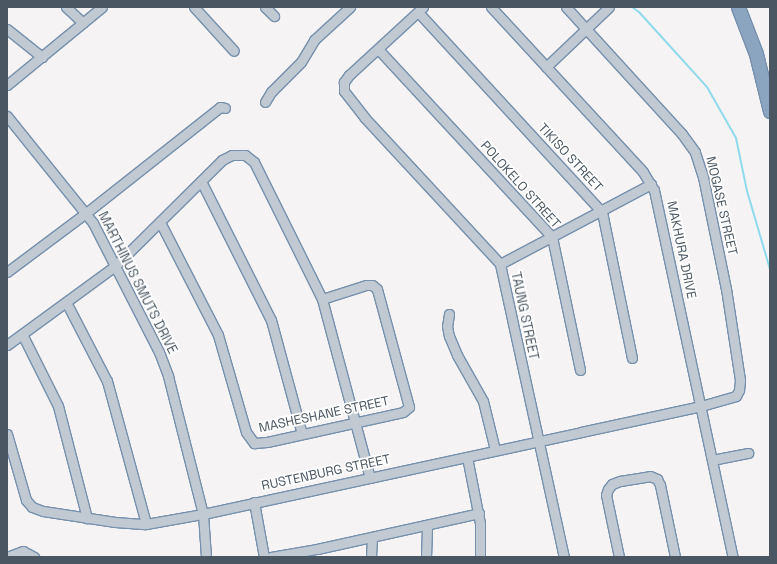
<!DOCTYPE html>
<style>
body{margin:0}
#map{position:relative;width:777px;height:564px;overflow:hidden;background:#f5f3f3;font-family:"Space Grotesk",sans-serif}
div>[style]{position:absolute}
.stream>*{height:2px;margin:-1px;padding:0 1px;transform-origin:1px;border-radius:1px;background:#90daee}
.roads{filter:drop-shadow(1px 0 #7690ad) drop-shadow(-1px 0 #7690ad) drop-shadow(0 1px #7690ad) drop-shadow(0 -1px #7690ad)}
.minor>*{height:9px;margin:-4.5px;padding:0 4.5px;transform-origin:4.5px;border-radius:4.5px;background:#c1cad2}
.highway>*{height:13px;margin:-6.5px;padding:0 6.5px;transform-origin:6.5px;border-radius:6.5px;background:#8ba5c1}
span{translate:-50% -50%;white-space:nowrap;text-align:center;line-height:1.15;-webkit-text-stroke:3.5px #fff;paint-order:stroke}
.street-label{font-size:13px;color:#4a5661}
.frame{position:absolute;inset:0;border:8px solid #4a5661;pointer-events:none}
</style>
<div id="map">
<div class="stream">
<div style="left:632px;top:7px;width:9px;rotate:36deg"></div>
<div style="left:639px;top:12px;width:101px;rotate:47.8deg"></div>
<div style="left:707px;top:87px;width:59px;rotate:60.4deg"></div>
<div style="left:736px;top:138px;width:54px;rotate:78.3deg"></div>
<div style="left:747px;top:191px;width:81px;rotate:73.6deg"></div>
</div>
<div class="roads">
<div class="minor">
<div style="left:66px;top:7px;width:23px;rotate:43deg"></div>
<div style="left:194px;top:7px;width:59px;rotate:47.7deg"></div>
<div style="left:265px;top:7px;width:13px;rotate:45deg"></div>
<div style="left:423px;top:7px;width:100px;rotate:137.4deg"></div>
<div style="left:349px;top:75px;width:9px;rotate:126deg"></div>
<div style="left:344px;top:82px;width:9px;rotate:90deg"></div>
<div style="left:344px;top:91px;width:34px;rotate:52deg"></div>
<div style="left:365px;top:118px;width:199px;rotate:47.2deg"></div>
<div style="left:500px;top:264px;width:300px;rotate:77.7deg"></div>
<div style="left:491px;top:7px;width:224px;rotate:47.3deg"></div>
<div style="left:643px;top:172px;width:21px;rotate:59deg"></div>
<div style="left:654px;top:190px;width:375px;rotate:77.9deg"></div>
<div style="left:418px;top:12px;width:272px;rotate:47.4deg"></div>
<div style="left:602px;top:212px;width:149px;rotate:78.4deg"></div>
<div style="left:7px;top:29px;width:45px;rotate:38.7deg"></div>
<div style="left:378px;top:49px;width:256px;rotate:47.2deg"></div>
<div style="left:552px;top:237px;width:136px;rotate:78.1deg"></div>
<div style="left:546px;top:67px;width:87px;rotate:-43.6deg"></div>
<div style="left:7px;top:85px;width:123px;rotate:-39.4deg"></div>
<div style="left:265px;top:102px;width:12px;rotate:-59deg"></div>
<div style="left:271px;top:92px;width:42px;rotate:-45deg"></div>
<div style="left:301px;top:62px;width:26px;rotate:-59deg"></div>
<div style="left:314px;top:40px;width:49px;rotate:-42.5deg"></div>
<div style="left:7px;top:116px;width:137px;rotate:51.2deg"></div>
<div style="left:93px;top:223px;width:145px;rotate:62.9deg"></div>
<div style="left:159px;top:352px;width:26px;rotate:69deg"></div>
<div style="left:168px;top:376px;width:142px;rotate:75.8deg"></div>
<div style="left:203px;top:514px;width:43px;rotate:86deg"></div>
<div style="left:201px;top:181px;width:156px;rotate:63.3deg"></div>
<div style="left:271px;top:320px;width:118px;rotate:74.8deg"></div>
<div style="left:160px;top:222px;width:127px;rotate:62.8deg"></div>
<div style="left:218px;top:335px;width:101px;rotate:73.9deg"></div>
<div style="left:246px;top:432px;width:14px;rotate:54deg"></div>
<div style="left:254px;top:443px;width:13px;rotate:-4deg"></div>
<div style="left:267px;top:442px;width:139px;rotate:-12.4deg"></div>
<div style="left:403px;top:412px;width:8px;rotate:-40deg"></div>
<div style="left:409px;top:407px;width:122px;rotate:-105.2deg"></div>
<div style="left:377px;top:289px;width:6px;rotate:-141deg"></div>
<div style="left:372px;top:285px;width:6px;rotate:180deg"></div>
<div style="left:366px;top:285px;width:46px;rotate:162.3deg"></div>
<div style="left:500px;top:264px;width:171px;rotate:-27.9deg"></div>
<div style="left:7px;top:272px;width:99px;rotate:-36.8deg"></div>
<div style="left:86px;top:213px;width:171px;rotate:-38.3deg"></div>
<div style="left:220px;top:107px;width:5px;rotate:11deg"></div>
<div style="left:66px;top:302px;width:89px;rotate:62.6deg"></div>
<div style="left:107px;top:381px;width:148px;rotate:74.7deg"></div>
<div style="left:449px;top:314px;width:12px;rotate:99deg"></div>
<div style="left:447px;top:326px;width:10px;rotate:79deg"></div>
<div style="left:449px;top:336px;width:21px;rotate:67deg"></div>
<div style="left:457px;top:355px;width:53px;rotate:60.5deg"></div>
<div style="left:483px;top:401px;width:50px;rotate:76.2deg"></div>
<div style="left:22px;top:334px;width:80px;rotate:63.4deg"></div>
<div style="left:58px;top:406px;width:116px;rotate:75.5deg"></div>
<div style="left:7px;top:345px;width:134px;rotate:-36.2deg"></div>
<div style="left:115px;top:266px;width:151px;rotate:-44.7deg"></div>
<div style="left:222px;top:160px;width:11px;rotate:-27deg"></div>
<div style="left:232px;top:155px;width:13px"></div>
<div style="left:245px;top:155px;width:11px;rotate:38deg"></div>
<div style="left:254px;top:162px;width:153px;rotate:63.6deg"></div>
<div style="left:322px;top:299px;width:185px;rotate:75deg"></div>
<div style="left:7px;top:434px;width:69px;rotate:73.9deg"></div>
<div style="left:26px;top:500px;width:9px;rotate:49deg"></div>
<div style="left:32px;top:507px;width:12px;rotate:20deg"></div>
<div style="left:43px;top:511px;width:73px;rotate:8.7deg"></div>
<div style="left:115px;top:522px;width:31px;rotate:4deg"></div>
<div style="left:146px;top:524px;width:58px;rotate:-10deg"></div>
<div style="left:203px;top:514px;width:387px;rotate:-12.2deg"></div>
<div style="left:581px;top:432px;width:123px;rotate:-12.2deg"></div>
<div style="left:701px;top:406px;width:36px;rotate:-16deg"></div>
<div style="left:736px;top:396px;width:7px;rotate:-63deg"></div>
<div style="left:739px;top:390px;width:10px;rotate:-84deg"></div>
<div style="left:740px;top:380px;width:92px;rotate:-98.7deg"></div>
<div style="left:726px;top:289px;width:114px;rotate:-101.6deg"></div>
<div style="left:703px;top:177px;width:26px;rotate:-108deg"></div>
<div style="left:695px;top:152px;width:22px;rotate:-126deg"></div>
<div style="left:682px;top:134px;width:172px;rotate:-132.4deg"></div>
<div style="left:467px;top:457px;width:67px;rotate:78.9deg"></div>
<div style="left:480px;top:523px;width:34px;rotate:90deg"></div>
<div style="left:712px;top:460px;width:37px;rotate:-11deg"></div>
<div style="left:254px;top:502px;width:56px;rotate:79.7deg"></div>
<div style="left:7px;top:557px;width:17px;rotate:-21deg"></div>
<div style="left:23px;top:551px;width:13px;rotate:29deg"></div>
<div style="left:271px;top:557px;width:47px;rotate:-9.9deg"></div>
<div style="left:317px;top:549px;width:166px;rotate:-12.5deg"></div>
<div style="left:371px;top:557px;width:20px;rotate:-87deg"></div>
<div style="left:426px;top:557px;width:32px;rotate:-88deg"></div>
<div style="left:619px;top:557px;width:63px;rotate:-101.8deg"></div>
<div style="left:606px;top:495px;width:6px;rotate:-72deg"></div>
<div style="left:608px;top:489px;width:6px;rotate:-51deg"></div>
<div style="left:612px;top:484px;width:9px;rotate:-21deg"></div>
<div style="left:620px;top:481px;width:30px;rotate:-9deg"></div>
<div style="left:650px;top:476px;width:8px;rotate:23deg"></div>
<div style="left:657px;top:479px;width:7px;rotate:63deg"></div>
<div style="left:660px;top:485px;width:74px;rotate:78.2deg"></div>
</div>
<div class="highway">
<div style="left:738px;top:7px;width:50px;rotate:69deg"></div>
<div style="left:756px;top:54px;width:59px;rotate:76.2deg"></div>
</div>
</div>
<div class="street-label">
<span style="left:570px;top:158px;rotate:47deg">TIKISO STREET</span>
<span style="left:520px;top:185px;rotate:48deg">POLOKELO STREET</span>
<span style="left:721px;top:206px;rotate:77deg">MOGASE STREET</span>
<span style="left:681px;top:250px;rotate:78deg">MAKHURA DRIVE</span>
<span style="left:137px;top:283px;rotate:63deg">MARTHINUS SMUTS DRIVE</span>
<span style="left:524px;top:316px;rotate:78deg">TAUNG STREET</span>
<span style="left:324px;top:415px;rotate:-12deg">MASHESHANE STREET</span>
<span style="left:326px;top:473px;rotate:-12deg">RUSTENBURG STREET</span>
</div>
<div class="frame"></div>
</div>
